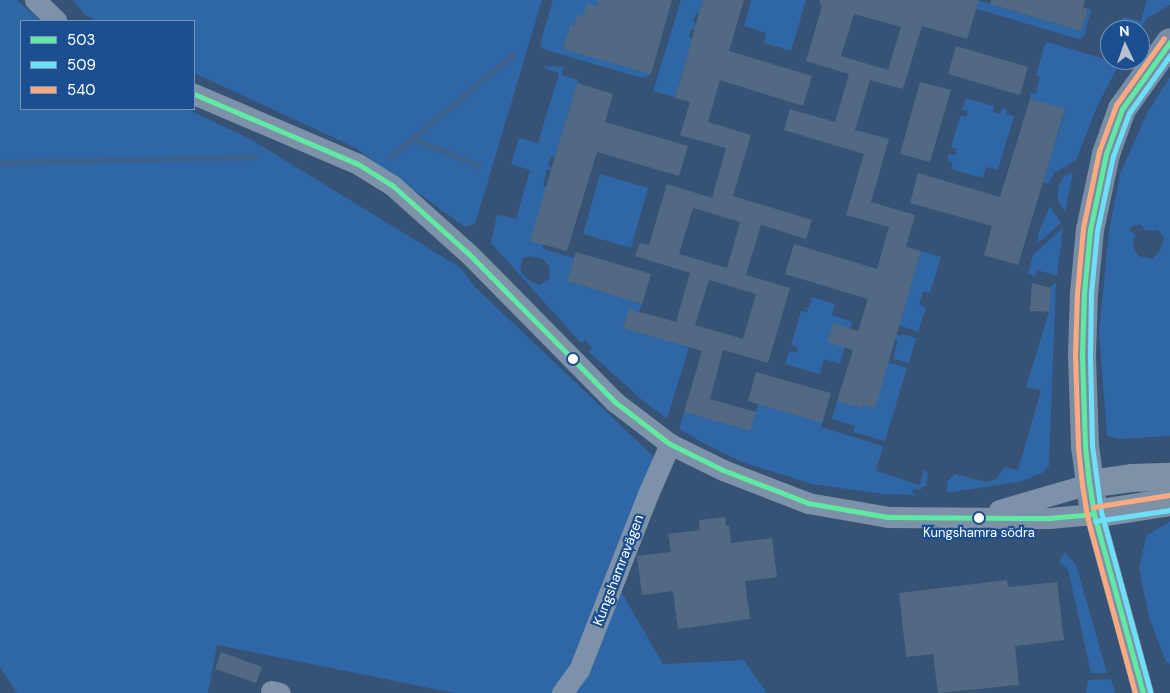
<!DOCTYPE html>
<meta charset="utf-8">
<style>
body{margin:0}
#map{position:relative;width:1170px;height:693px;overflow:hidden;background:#365274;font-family:"DM Sans",sans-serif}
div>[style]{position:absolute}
.green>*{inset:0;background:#2f66a5}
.stream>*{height:5.5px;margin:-2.75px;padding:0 2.75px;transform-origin:2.75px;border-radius:2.75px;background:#3b618d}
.building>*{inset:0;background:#526984}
.street>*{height:21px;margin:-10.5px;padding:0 10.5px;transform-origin:10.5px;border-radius:10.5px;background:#7d92a8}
.secondary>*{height:28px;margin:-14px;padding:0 14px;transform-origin:14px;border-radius:14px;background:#798da4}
.highway>*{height:28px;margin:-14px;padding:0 14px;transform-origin:14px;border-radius:14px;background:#7e92a7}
.bus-1>*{height:5px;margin:-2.5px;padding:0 2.5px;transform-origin:2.5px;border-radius:2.5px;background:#60e9a3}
.bus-2>*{height:5px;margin:-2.5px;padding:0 2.5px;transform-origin:2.5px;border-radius:2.5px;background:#6ddff8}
.bus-3>*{height:5px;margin:-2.5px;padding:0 2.5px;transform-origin:2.5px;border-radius:2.5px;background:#ffa980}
.dots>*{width:14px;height:14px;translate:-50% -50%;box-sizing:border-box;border:2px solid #1b4f8f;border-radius:50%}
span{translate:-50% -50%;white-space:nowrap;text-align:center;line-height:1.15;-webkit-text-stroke:4.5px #1b4f8f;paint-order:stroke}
.bus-label{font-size:13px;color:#fff}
.street-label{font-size:14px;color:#fff}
.legend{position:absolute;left:20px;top:20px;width:175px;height:90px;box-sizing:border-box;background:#1b4f8f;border:1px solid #7695bc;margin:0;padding:6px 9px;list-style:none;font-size:15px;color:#fff}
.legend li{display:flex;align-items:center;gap:10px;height:25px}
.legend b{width:25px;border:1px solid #7695bc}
.north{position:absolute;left:1100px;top:20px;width:50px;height:50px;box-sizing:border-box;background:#1b4f8f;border:1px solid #7695bc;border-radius:50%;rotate:357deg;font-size:14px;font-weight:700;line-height:20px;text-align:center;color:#fff}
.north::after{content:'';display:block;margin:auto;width:18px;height:22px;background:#b9c2ce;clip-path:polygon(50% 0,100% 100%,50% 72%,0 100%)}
</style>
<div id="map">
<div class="green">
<div style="clip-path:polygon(0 0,17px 0,41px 21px,21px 21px,21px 109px,187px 109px,252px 140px,461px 268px,475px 287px,655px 458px,608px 569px,663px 664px,744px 660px,767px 693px,454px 693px,217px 645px,208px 693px,17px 693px,0 667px)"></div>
<div style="clip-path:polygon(73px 0,542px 0,475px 224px,465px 227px,354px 147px,194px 73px,194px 21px,97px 21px,84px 14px)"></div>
<div style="clip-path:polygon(553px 0,617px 0,583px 16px,577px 15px,574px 26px,570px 25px,563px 48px,651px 74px,649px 76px,642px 78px,543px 49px,540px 44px)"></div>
<div style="clip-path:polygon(681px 0,703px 0,699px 14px,696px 13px,693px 22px,696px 24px,695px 29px,691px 29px,689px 37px,692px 39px,675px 97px,653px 91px)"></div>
<div style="clip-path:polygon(751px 0,806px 0,791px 51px,764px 43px,766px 33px,744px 26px)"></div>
<div style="clip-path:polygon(967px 0,976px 0,1081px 31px,1088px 9px,1091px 10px,1084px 36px,1079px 39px,970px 7px)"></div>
<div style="clip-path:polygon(1147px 0,1170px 0,1170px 5px,1147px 18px,1140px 30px,1122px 30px,1118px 22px,1125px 17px,1141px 21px)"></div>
<div style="clip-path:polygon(1047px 42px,1112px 61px,1118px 66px,1097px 107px,1076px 160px,1054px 173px,1048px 184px,1043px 182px,1065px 110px,1030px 99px,1031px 93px,1036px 94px,1040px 77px,1036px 76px,1044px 46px)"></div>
<div style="clip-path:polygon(evenodd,545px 66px,563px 67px,562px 75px,578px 80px,555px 157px,551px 156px,550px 160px,548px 166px,552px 167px,551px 170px,547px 169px,543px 185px,546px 187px,543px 249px,574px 258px,567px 281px,642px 304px,639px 312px,629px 309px,623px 328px,689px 347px,667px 419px,641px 399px,589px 352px,592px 348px,585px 340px,581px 343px,491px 243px,497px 214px,516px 219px,530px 170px,511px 164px,519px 138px,538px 143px,559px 73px,544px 68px,545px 66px,530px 256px,543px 259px,549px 266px,550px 278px,539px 285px,528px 280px,520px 270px,523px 258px,530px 256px)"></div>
<div style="clip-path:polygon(evenodd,1170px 77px,1170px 436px,1119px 439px,1107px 436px,1099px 332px,1109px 231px,1120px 174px,1147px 113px,1170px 77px,1141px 225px,1145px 231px,1158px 230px,1164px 238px,1160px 251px,1152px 259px,1139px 256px,1134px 250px,1133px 240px,1136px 234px,1129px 231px,1132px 226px,1141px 225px)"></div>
<div style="clip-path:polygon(966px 98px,994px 106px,993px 112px,1000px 114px,1002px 108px,1007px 110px,1006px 114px,1014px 116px,998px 170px,986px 167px,983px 178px,951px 169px,953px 163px,947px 161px,949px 154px,955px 155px,957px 149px,951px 147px,960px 116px,966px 117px,968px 111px,962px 110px)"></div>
<div style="clip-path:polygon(1073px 172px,1065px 212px,1058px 200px,1058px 187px,1064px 176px)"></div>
<div style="clip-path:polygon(600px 174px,648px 188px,631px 248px,583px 234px)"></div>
<div style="clip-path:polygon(1050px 206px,1061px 223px,1037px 244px,1039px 231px)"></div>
<div style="clip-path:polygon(1063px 228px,1057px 276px,1037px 270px,1035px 276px,1028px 274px,1033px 255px)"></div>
<div style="clip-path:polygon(921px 251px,941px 257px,930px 293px,923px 291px,919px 305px,926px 307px,918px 332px,899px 325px)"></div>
<div style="clip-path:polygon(1056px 282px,1049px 466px,1042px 473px,1022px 481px,947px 493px,947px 482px,955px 474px,986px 482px,997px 479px,1004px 467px,1018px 470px,1041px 390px,1026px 387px,1049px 312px,1051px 289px,1049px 288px)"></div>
<div style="clip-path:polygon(812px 297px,835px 304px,832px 315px,852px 322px,840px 364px,824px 359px,820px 374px,785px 364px,789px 351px,797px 353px,798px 347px,791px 345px,801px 311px,808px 312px,808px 310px,802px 307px,809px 308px)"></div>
<div style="clip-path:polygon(902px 334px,916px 338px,909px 363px,893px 359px,898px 340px,895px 339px,896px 335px,901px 336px)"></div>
<div style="clip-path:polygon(888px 362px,907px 368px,885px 441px,853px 432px,855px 426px,832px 419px,837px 401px,862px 408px)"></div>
<div style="clip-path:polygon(758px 404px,822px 423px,821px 427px,883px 446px,876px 471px,920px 485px,924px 468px,928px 474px,926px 486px,922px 486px,921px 490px,913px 489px,912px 493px,918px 495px,884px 494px,812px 484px,742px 462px,709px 446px,679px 429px,684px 412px,750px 431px)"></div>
<div style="clip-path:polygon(1170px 521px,1170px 664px,1166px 662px,1149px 617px,1139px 569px,1146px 536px)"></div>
<div style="clip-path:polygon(1065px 552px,1076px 565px,1107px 673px,1091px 673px,1068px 569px,1059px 562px)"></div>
<div style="clip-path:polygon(1111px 679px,1115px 693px,1086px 693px,1088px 680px)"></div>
</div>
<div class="stream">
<div style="left:413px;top:139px;width:71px;rotate:22.2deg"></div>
<div style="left:390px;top:158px;width:161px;rotate:-39.7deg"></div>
<div style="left:0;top:163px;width:255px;rotate:-1.3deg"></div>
</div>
<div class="building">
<div style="clip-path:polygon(598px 0,672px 0,651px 74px,563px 49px,570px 25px,574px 26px,577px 14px,583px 16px,587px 4px,597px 7px)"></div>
<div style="clip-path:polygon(evenodd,703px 0,744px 0,729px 51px,812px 76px,803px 106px,720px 80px,708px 122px,751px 135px,733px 196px,812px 220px,806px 239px,761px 225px,746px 275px,790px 288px,768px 363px,723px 350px,710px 399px,756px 412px,750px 431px,684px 412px,702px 351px,623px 328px,629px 309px,676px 322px,690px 273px,635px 256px,640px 243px,649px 245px,667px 184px,712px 198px,726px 148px,680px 135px,690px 102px,675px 98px,703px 0,693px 208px,740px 222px,727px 268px,679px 254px,693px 208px,703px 0,709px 280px,756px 294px,743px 339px,695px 325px,709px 280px)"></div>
<div style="clip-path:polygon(evenodd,820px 0,979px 0,967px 39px,922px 26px,903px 89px,870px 80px,855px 130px,889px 139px,871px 202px,915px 215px,906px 247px,921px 251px,875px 408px,863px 405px,862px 408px,837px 401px,853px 350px,827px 342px,833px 323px,858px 331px,868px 299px,785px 274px,794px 244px,877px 269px,889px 227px,846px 215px,864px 154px,784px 130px,790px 109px,835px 122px,849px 74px,806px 61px,822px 6px,820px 5px,820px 0,854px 14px,901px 27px,888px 70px,841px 56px,854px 14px)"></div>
<div style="clip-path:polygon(991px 0,1085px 0,1083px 7px,1088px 9px,1081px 31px,990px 4px)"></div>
<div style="clip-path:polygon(956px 46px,1028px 67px,1020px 95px,948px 74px)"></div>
<div style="clip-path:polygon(920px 82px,951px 90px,930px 162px,900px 154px)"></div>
<div style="clip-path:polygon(577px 83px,613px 94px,605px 122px,688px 146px,679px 176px,597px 152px,567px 251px,530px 241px)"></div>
<div style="clip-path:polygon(1030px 99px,1065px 109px,1018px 265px,984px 255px,992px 226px,910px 203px,918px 173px,1000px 197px)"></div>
<div style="clip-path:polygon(576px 252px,651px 274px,642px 304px,567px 281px)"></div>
<div style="clip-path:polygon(1032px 283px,1051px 288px,1049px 312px,1030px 311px)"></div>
<div style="clip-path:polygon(756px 372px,831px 393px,822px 423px,748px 401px)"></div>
<div style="clip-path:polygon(725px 517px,726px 526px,729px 526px,731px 543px,772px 538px,777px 577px,745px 581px,750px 619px,678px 629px,673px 591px,642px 595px,637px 556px,671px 552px,668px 534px,700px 530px,699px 520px)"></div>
<div style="clip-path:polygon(1007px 580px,1008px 587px,1057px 582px,1064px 640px,1015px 646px,1019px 685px,938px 693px,933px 654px,906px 657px,899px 593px)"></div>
<div style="clip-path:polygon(221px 652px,262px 667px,256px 683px,215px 669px)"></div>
</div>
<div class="street">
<div style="left:35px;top:0;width:30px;rotate:44deg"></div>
<div style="left:194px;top:94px;width:178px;rotate:23.1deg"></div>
<div style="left:358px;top:164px;width:40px;rotate:32deg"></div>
<div style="left:392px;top:185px;width:103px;rotate:41.9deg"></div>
<div style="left:469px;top:254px;width:208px;rotate:45.4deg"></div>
<div style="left:615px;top:402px;width:69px;rotate:37.4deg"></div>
<div style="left:670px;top:444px;width:59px;rotate:26.1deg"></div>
<div style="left:723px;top:470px;width:91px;rotate:21.2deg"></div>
<div style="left:808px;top:503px;width:81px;rotate:9.9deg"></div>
<div style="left:888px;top:517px;width:161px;rotate:0.4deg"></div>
<div style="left:1049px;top:518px;width:45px;rotate:-5.1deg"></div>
<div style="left:1094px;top:514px;width:186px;rotate:74.7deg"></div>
<div style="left:999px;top:510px;width:94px;rotate:-16.1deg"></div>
<div style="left:271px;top:691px;width:9px;rotate:13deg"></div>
<div style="left:562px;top:693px;width:29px;rotate:-54deg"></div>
<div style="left:579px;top:670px;width:189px;rotate:-68.6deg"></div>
<div style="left:648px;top:494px;width:55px;rotate:-66.3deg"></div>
</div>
<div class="secondary">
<div style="left:1094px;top:514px;width:69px;rotate:-97.5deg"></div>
<div style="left:1085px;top:446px;width:91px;rotate:-91.9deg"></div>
<div style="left:1082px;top:355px;width:62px;rotate:-88.2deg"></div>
<div style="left:1084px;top:293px;width:63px;rotate:-84.6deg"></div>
<div style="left:1090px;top:230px;width:78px;rotate:-78.1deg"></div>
<div style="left:1106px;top:154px;width:48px;rotate:-70.4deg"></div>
<div style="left:1122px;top:109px;width:82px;rotate:-54.4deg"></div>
</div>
<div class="highway">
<div style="left:1089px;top:484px;width:43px;rotate:-7.9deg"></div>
<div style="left:1132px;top:478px;width:38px;rotate:-2deg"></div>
<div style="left:1094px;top:514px;width:77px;rotate:-9deg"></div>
</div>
<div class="bus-1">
<div style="left:194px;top:94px;width:178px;rotate:23.1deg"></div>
<div style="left:358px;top:164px;width:40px;rotate:32deg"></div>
<div style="left:392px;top:185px;width:103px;rotate:41.9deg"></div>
<div style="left:469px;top:254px;width:208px;rotate:45.4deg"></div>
<div style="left:615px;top:402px;width:69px;rotate:37.4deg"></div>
<div style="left:670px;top:444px;width:59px;rotate:26.1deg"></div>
<div style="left:723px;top:470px;width:91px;rotate:21.2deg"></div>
<div style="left:808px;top:503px;width:81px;rotate:9.9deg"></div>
<div style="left:888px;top:517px;width:161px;rotate:0.4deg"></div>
<div style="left:1049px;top:518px;width:45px;rotate:-5.1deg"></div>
<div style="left:1143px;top:693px;width:186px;rotate:-105.3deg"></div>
<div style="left:1094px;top:514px;width:30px;rotate:-99deg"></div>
<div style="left:1089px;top:484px;width:38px;rotate:-96deg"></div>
<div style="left:1085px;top:446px;width:91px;rotate:-91.9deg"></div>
<div style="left:1082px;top:355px;width:62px;rotate:-88.2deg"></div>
<div style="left:1084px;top:293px;width:63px;rotate:-84.6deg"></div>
<div style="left:1090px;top:230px;width:78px;rotate:-78.1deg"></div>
<div style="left:1106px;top:154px;width:48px;rotate:-70.4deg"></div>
<div style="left:1122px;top:109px;width:82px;rotate:-54.4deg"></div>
</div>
<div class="bus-2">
<div style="left:1095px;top:521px;width:76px;rotate:-8.3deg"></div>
<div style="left:1150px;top:691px;width:186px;rotate:-105.3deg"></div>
<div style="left:1101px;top:512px;width:68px;rotate:-97.7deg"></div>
<div style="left:1092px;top:445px;width:90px;rotate:-91.3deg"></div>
<div style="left:1090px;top:355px;width:62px;rotate:-89.1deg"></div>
<div style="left:1091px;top:293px;width:62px;rotate:-84.5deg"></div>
<div style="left:1097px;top:231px;width:77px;rotate:-78deg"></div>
<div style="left:1113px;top:156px;width:46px;rotate:-69.6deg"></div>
<div style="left:1129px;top:113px;width:71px;rotate:-54.7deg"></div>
</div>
<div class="bus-3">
<div style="left:1093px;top:507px;width:77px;rotate:-9deg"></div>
<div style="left:1135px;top:693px;width:183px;rotate:-105.2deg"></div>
<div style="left:1087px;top:516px;width:31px;rotate:-99deg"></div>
<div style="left:1082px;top:485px;width:39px;rotate:-96deg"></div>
<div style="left:1078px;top:446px;width:91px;rotate:-91.9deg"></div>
<div style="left:1075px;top:355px;width:62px;rotate:-88.2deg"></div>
<div style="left:1077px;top:293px;width:65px;rotate:-84.7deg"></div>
<div style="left:1083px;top:228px;width:79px;rotate:-78.3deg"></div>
<div style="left:1099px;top:151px;width:49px;rotate:-69.7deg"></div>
<div style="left:1116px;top:105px;width:82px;rotate:-54.4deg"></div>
</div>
<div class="dots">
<div style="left:573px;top:359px;background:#fff"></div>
<div style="left:979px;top:518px;background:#fff"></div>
</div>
<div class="bus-label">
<span style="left:979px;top:533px">Kungshamra södra</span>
</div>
<div class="street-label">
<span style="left:618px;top:570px;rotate:-69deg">Kungshamravägen</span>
</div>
<ul class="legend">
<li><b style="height:6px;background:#60e9a3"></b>503</li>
<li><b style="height:6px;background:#6ddff8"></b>509</li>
<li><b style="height:6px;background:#ffa980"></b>540</li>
</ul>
<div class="north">N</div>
</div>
